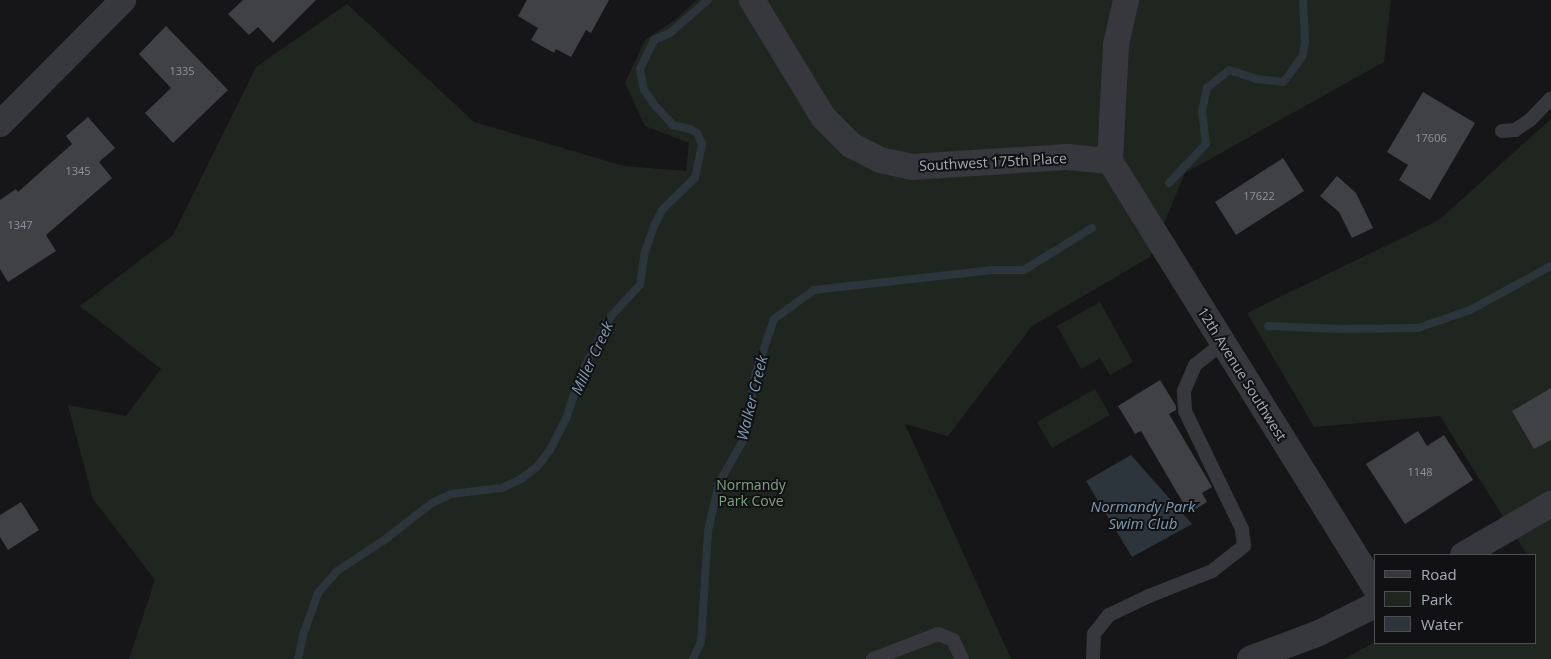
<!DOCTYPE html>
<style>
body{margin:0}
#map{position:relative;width:1551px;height:659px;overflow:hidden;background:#161618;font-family:"Open Sans",sans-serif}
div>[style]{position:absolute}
.green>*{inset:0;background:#1e261f}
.water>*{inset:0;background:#2c353c}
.stream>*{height:8px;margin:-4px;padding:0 4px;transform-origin:4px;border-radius:4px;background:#2c353c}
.building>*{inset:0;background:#404145}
.lane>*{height:14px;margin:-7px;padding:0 7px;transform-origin:7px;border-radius:7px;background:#37383d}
.street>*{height:26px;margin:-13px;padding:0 13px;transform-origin:13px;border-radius:13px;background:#37383d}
span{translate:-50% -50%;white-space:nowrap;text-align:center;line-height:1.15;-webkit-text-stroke:4px #111113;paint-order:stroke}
.number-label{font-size:11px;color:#8e929b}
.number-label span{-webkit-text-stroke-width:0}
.street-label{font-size:14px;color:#a8adb8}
.park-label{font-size:14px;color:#7fa381}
.water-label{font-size:15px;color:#7f9bb3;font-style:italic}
.legend{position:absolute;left:1374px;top:554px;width:162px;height:90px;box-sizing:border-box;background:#111113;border:1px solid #4d4f55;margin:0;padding:6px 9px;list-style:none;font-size:15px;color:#a8adb8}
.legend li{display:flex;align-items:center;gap:10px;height:25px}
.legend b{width:25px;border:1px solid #4d4f55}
</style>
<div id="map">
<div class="green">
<div style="clip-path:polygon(697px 0,1391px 0,1384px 62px,1185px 173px,1150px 257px,1032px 326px,948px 436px,905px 424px,1011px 659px,129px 659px,155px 580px,93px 499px,68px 405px,126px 416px,161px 369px,80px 306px,173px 235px,256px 67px,347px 4px,474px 122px,624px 166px,686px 171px,689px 143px,645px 126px,625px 83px,645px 40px,676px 19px)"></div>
<div style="clip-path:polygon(1551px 119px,1551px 659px,1344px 659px,1375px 642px,1535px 643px,1535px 555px,1527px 555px,1440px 416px,1314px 427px,1247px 313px,1439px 220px)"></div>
<div style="clip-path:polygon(1100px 302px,1133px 362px,1110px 375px,1100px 358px,1081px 369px,1057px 326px)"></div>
<div style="clip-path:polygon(1095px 389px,1110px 415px,1052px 448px,1037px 422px)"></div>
</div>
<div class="water">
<div style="clip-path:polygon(1131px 455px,1192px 524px,1132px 557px,1086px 481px)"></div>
</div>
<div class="stream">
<div style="left:1169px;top:183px;width:54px;rotate:-46.5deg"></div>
<div style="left:1206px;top:144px;width:33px;rotate:-97deg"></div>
<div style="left:1202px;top:111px;width:24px;rotate:-78deg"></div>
<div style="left:1207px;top:88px;width:28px;rotate:-39deg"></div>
<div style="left:1229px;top:70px;width:28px;rotate:18deg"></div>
<div style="left:1256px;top:79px;width:27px;rotate:6deg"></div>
<div style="left:1283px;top:82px;width:9px;rotate:-49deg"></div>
<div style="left:1289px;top:75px;width:24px;rotate:-55deg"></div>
<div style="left:1303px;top:55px;width:14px;rotate:-82deg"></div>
<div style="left:1305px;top:41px;width:41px;rotate:-92.8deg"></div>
<div style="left:1268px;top:326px;width:70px;rotate:2.5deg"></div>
<div style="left:1338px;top:329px;width:80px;rotate:-0.7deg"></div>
<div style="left:1418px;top:328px;width:55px;rotate:-19.1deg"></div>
<div style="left:1470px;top:310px;width:92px;rotate:-28.5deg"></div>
<div style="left:298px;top:659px;width:25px;rotate:-78deg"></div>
<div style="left:303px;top:635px;width:45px;rotate:-70.3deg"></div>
<div style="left:318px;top:593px;width:29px;rotate:-49deg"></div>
<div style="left:337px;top:571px;width:55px;rotate:-33.1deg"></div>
<div style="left:383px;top:541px;width:62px;rotate:-37.8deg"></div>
<div style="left:432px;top:503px;width:21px;rotate:-25deg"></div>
<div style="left:451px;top:494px;width:51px;rotate:-6.7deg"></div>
<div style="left:502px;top:488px;width:21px;rotate:-25deg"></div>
<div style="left:521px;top:479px;width:20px;rotate:-37deg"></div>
<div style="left:537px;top:467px;width:21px;rotate:-53deg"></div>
<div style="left:550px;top:450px;width:35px;rotate:-63deg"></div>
<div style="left:566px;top:419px;width:45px;rotate:-72deg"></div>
<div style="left:580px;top:376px;width:68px;rotate:-62.7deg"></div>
<div style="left:611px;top:316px;width:42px;rotate:-46.9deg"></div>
<div style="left:640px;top:285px;width:30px;rotate:-82deg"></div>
<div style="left:644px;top:255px;width:31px;rotate:-71deg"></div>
<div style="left:654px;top:226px;width:18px;rotate:-63deg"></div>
<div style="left:662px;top:210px;width:46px;rotate:-44.1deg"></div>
<div style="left:695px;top:178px;width:35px;rotate:-78deg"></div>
<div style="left:702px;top:144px;width:12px;rotate:-114deg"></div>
<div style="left:697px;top:133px;width:8px;rotate:-150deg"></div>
<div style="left:690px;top:129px;width:17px;rotate:-167deg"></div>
<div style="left:673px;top:125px;width:25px;rotate:-133deg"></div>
<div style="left:656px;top:107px;width:21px;rotate:-125deg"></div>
<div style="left:644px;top:90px;width:21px;rotate:-101deg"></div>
<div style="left:640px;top:69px;width:32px;rotate:-64deg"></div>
<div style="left:654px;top:40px;width:17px;rotate:-24deg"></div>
<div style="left:670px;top:33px;width:50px;rotate:-41deg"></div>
<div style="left:693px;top:659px;width:19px;rotate:-65deg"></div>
<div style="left:701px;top:642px;width:111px;rotate:-86.4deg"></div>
<div style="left:708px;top:531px;width:49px;rotate:-77.1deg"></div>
<div style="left:719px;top:483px;width:51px;rotate:-60.4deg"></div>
<div style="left:744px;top:439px;width:65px;rotate:-80.2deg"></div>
<div style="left:755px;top:375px;width:59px;rotate:-71.3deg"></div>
<div style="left:774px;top:319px;width:49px;rotate:-35.9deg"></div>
<div style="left:814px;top:290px;width:180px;rotate:-6.4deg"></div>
<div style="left:993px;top:270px;width:31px"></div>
<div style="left:1024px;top:270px;width:80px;rotate:-31.7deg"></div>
</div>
<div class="building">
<div style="clip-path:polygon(243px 0,316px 0,273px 43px,258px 27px,249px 35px,228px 14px)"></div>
<div style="clip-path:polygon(527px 0,609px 0,591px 33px,586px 30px,571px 57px,556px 49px,554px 53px,531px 40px,538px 28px,518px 16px)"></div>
<div style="clip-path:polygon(166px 26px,228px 90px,173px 143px,145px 113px,171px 88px,139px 54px)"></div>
<div style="clip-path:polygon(1423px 92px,1475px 123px,1430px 200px,1399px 180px,1408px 165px,1387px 152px)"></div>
<div style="clip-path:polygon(88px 117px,115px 148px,99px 162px,112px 178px,46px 235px,56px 251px,8px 282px,0 269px,0 200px,16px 189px,18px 192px,72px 144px,66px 136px)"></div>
<div style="clip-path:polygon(1283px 158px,1304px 191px,1236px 235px,1215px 202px)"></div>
<div style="clip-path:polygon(1337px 176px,1356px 193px,1373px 228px,1352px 238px,1339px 212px,1320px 196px)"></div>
<div style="clip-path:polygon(1160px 380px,1176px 406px,1176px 410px,1169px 414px,1212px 487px,1202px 493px,1207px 502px,1189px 513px,1141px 431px,1135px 434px,1118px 406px)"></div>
<div style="clip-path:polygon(1551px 388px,1551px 440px,1534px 449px,1512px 411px)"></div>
<div style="clip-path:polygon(1418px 431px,1427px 446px,1444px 435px,1473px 480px,1405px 524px,1366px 464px)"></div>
<div style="clip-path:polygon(21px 502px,39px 530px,8px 550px,0 537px,0 515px)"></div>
</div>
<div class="lane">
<div style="left:1502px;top:131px;width:13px;rotate:-4deg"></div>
<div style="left:1515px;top:130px;width:18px;rotate:-34deg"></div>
<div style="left:1530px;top:120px;width:30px;rotate:-46deg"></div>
<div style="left:873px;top:659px;width:70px;rotate:-21deg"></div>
<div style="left:938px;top:634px;width:16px;rotate:22deg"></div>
<div style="left:953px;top:640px;width:21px;rotate:65deg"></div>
<div style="left:1093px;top:659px;width:25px;rotate:-88deg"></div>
<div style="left:1094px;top:634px;width:24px;rotate:-52deg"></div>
<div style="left:1109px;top:615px;width:44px;rotate:-25.4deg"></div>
<div style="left:1149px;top:596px;width:68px;rotate:-21.6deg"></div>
<div style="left:1212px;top:571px;width:41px;rotate:-38deg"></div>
<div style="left:1244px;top:546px;width:17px;rotate:-97deg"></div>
<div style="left:1242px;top:529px;width:131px;rotate:-115.8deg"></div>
<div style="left:1185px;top:411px;width:20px;rotate:-93deg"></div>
<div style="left:1184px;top:391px;width:28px;rotate:-67deg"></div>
<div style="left:1195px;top:365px;width:36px;rotate:-38deg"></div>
</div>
<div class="street">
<div style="left:752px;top:0;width:137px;rotate:58.7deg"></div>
<div style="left:823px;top:117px;width:40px;rotate:45deg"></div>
<div style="left:851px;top:145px;width:33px;rotate:27deg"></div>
<div style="left:880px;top:160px;width:33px;rotate:12deg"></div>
<div style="left:912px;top:167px;width:155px;rotate:-3.7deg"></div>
<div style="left:1067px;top:157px;width:43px;rotate:5.3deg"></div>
<div style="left:0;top:124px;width:175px;rotate:-45.2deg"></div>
<div style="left:1110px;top:161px;width:502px;rotate:58.12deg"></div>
<div style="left:1110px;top:161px;width:116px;rotate:-87deg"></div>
<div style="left:1116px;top:45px;width:46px;rotate:-77.5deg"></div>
<div style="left:1463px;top:555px;width:102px;rotate:-30.1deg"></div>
<div style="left:1250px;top:659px;width:74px;rotate:-20.6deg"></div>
<div style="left:1319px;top:633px;width:63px;rotate:-26.6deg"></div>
</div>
<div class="number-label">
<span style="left:182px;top:71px">1335</span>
<span style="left:1431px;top:138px">17606</span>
<span style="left:78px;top:171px">1345</span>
<span style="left:1259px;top:196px">17622</span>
<span style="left:20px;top:225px">1347</span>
<span style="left:1420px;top:472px">1148</span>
</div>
<div class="street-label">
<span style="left:993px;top:162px;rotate:-3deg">Southwest 175th Place</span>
<span style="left:1242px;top:374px;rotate:58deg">12th Avenue Southwest</span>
</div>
<div class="park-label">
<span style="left:751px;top:493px">Normandy<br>Park Cove</span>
</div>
<div class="water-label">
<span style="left:592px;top:358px;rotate:-65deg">Miller Creek</span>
<span style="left:752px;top:398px;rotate:-76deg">Walker Creek</span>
<span style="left:1143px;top:515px">Normandy Park<br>Swim Club</span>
</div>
<ul class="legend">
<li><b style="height:6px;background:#37383d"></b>Road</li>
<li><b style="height:14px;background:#1e261f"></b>Park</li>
<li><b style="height:14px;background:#2c353c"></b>Water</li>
</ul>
</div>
